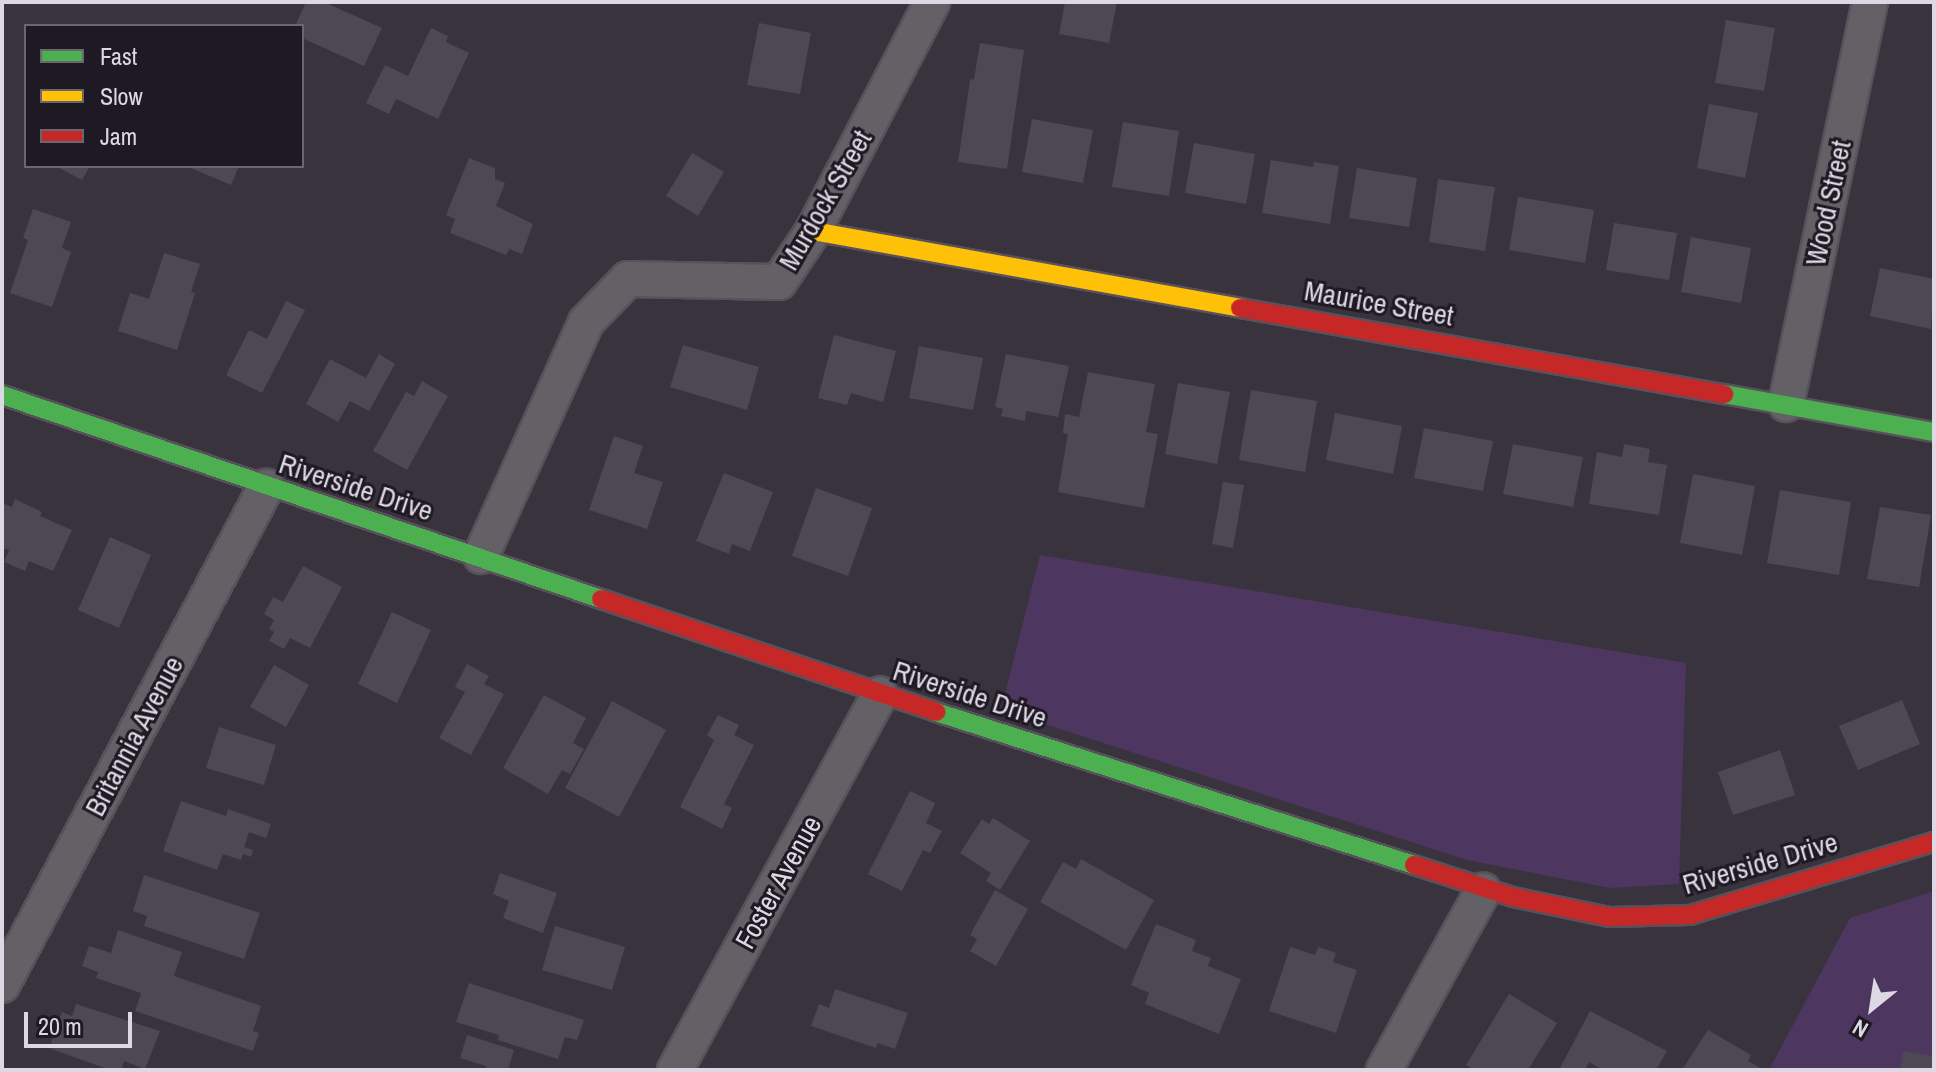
<!DOCTYPE html>
<style>
body{margin:0}
#map{position:relative;width:1936px;height:1072px;overflow:hidden;background:#39333e;font-family:"Archivo Narrow",sans-serif}
div>[style]{position:absolute}
.green>*{inset:0;background:#4d365f}
.building>*{inset:0;background:#4d4852}
.roads{filter:drop-shadow(2px 0 #57515b) drop-shadow(-2px 0 #57515b) drop-shadow(0 2px #57515b) drop-shadow(0 -2px #57515b)}
.street>*{height:34px;margin:-17px;padding:0 17px;transform-origin:17px;border-radius:17px;background:#646166}
.fast>*{height:18px;margin:-9px;padding:0 9px;transform-origin:9px;border-radius:9px;background:#4caf50}
.slow>*{height:18px;margin:-9px;padding:0 9px;transform-origin:9px;border-radius:9px;background:#ffc107}
.jam>*{height:18px;margin:-9px;padding:0 9px;transform-origin:9px;border-radius:9px;background:#c62828}
span{translate:-50% -50%;white-space:nowrap;text-align:center;line-height:1.15;-webkit-text-stroke:6px #1e1922;paint-order:stroke}
.street-label{font-size:28px;color:#ded7e4}
.frame{position:absolute;inset:0;border:4px solid #ded7e4;pointer-events:none}
.legend{position:absolute;left:24px;top:24px;width:280px;height:144px;box-sizing:border-box;background:#1e1922;border:2px solid #6b6570;margin:0;padding:10px 14px;list-style:none;font-size:24px;color:#ded7e4}
.legend li{display:flex;align-items:center;gap:16px;height:40px}
.legend b{width:40px;border:2px solid #6b6570}
.north{position:absolute;left:1832px;top:968px;width:80px;height:80px;-webkit-text-stroke:6px #1e1922;paint-order:stroke;rotate:210deg;font-size:22px;font-weight:700;line-height:32px;text-align:center;color:#ded7e4}
.north::after{content:'';display:block;margin:auto;width:28px;height:36px;background:#ded7e4;clip-path:polygon(50% 0,100% 100%,50% 72%,0 100%)}
.scale{position:absolute;left:24px;top:1012px;width:108px;height:36px;box-sizing:border-box;border:4px solid #ded7e4;border-top:0;padding-left:10px;font-size:24px;line-height:28px;white-space:nowrap;color:#ded7e4;-webkit-text-stroke:6px #1e1922;paint-order:stroke}
</style>
<div id="map">
<div class="green">
<div style="clip-path:polygon(1040px 555px,1686px 663px,1679px 884px,1610px 888px,1467px 860px,1001px 710px)"></div>
<div style="clip-path:polygon(1934px 891px,1934px 1070px,1769px 1070px,1850px 918px)"></div>
</div>
<div class="building">
<div style="clip-path:polygon(306px 2px,324px 2px,382px 28px,364px 66px,302px 38px,302px 26px,295px 26px)"></div>
<div style="clip-path:polygon(1065px 2px,1117px 2px,1109px 43px,1059px 34px)"></div>
<div style="clip-path:polygon(1726px 20px,1775px 28px,1764px 91px,1715px 83px)"></div>
<div style="clip-path:polygon(759px 23px,811px 33px,800px 94px,747px 85px)"></div>
<div style="clip-path:polygon(431px 28px,448px 36px,446px 42px,469px 53px,438px 119px,396px 99px,389px 114px,366px 103px,385px 65px,408px 76px)"></div>
<div style="clip-path:polygon(980px 43px,1024px 50px,1007px 169px,958px 162px,970px 80px,974px 79px)"></div>
<div style="clip-path:polygon(1709px 104px,1758px 113px,1745px 178px,1697px 168px)"></div>
<div style="clip-path:polygon(1032px 119px,1093px 130px,1083px 183px,1022px 172px)"></div>
<div style="clip-path:polygon(1123px 122px,1179px 131px,1169px 196px,1112px 187px)"></div>
<div style="clip-path:polygon(1194px 143px,1255px 154px,1246px 204px,1185px 193px)"></div>
<div style="clip-path:polygon(692px 153px,724px 172px,698px 216px,666px 196px)"></div>
<div style="clip-path:polygon(469px 158px,495px 168px,495px 179px,505px 183px,496px 206px,533px 224px,522px 254px,509px 249px,506px 255px,450px 233px,455px 219px,446px 215px)"></div>
<div style="clip-path:polygon(1271px 160px,1313px 167px,1314px 162px,1339px 166px,1330px 224px,1262px 213px)"></div>
<div style="clip-path:polygon(55px 166px,90px 166px,82px 180px)"></div>
<div style="clip-path:polygon(186px 166px,239px 166px,231px 185px)"></div>
<div style="clip-path:polygon(1357px 168px,1417px 178px,1409px 227px,1349px 218px)"></div>
<div style="clip-path:polygon(1438px 179px,1495px 187px,1485px 251px,1429px 242px)"></div>
<div style="clip-path:polygon(1518px 197px,1594px 210px,1585px 263px,1509px 250px)"></div>
<div style="clip-path:polygon(33px 209px,71px 222px,62px 248px,71px 252px,52px 307px,10px 293px,28px 240px,23px 238px)"></div>
<div style="clip-path:polygon(1614px 223px,1677px 233px,1669px 280px,1606px 270px)"></div>
<div style="clip-path:polygon(1691px 237px,1751px 248px,1741px 303px,1681px 292px)"></div>
<div style="clip-path:polygon(164px 253px,200px 264px,191px 292px,195px 293px,177px 350px,118px 331px,130px 293px,149px 299px)"></div>
<div style="clip-path:polygon(1880px 268px,1934px 279px,1931px 329px,1870px 316px)"></div>
<div style="clip-path:polygon(286px 301px,305px 310px,262px 393px,226px 375px,249px 330px,267px 339px)"></div>
<div style="clip-path:polygon(834px 335px,896px 351px,883px 402px,851px 393px,847px 405px,818px 398px)"></div>
<div style="clip-path:polygon(683px 345px,759px 367px,747px 410px,670px 387px)"></div>
<div style="clip-path:polygon(919px 346px,983px 358px,973px 410px,909px 398px)"></div>
<div style="clip-path:polygon(379px 354px,395px 364px,369px 411px,350px 401px,338px 422px,306px 404px,330px 359px,366px 378px)"></div>
<div style="clip-path:polygon(1006px 354px,1069px 366px,1058px 417px,1026px 411px,1025px 421px,1001px 416px,1003px 409px,995px 407px)"></div>
<div style="clip-path:polygon(1088px 372px,1155px 384px,1146px 432px,1158px 434px,1144px 508px,1058px 492px,1068px 434px,1063px 433px,1065px 414px,1079px 417px)"></div>
<div style="clip-path:polygon(422px 381px,448px 396px,407px 470px,373px 451px,406px 392px,414px 396px)"></div>
<div style="clip-path:polygon(1178px 383px,1230px 392px,1217px 464px,1165px 454px)"></div>
<div style="clip-path:polygon(1251px 390px,1317px 401px,1305px 472px,1239px 460px)"></div>
<div style="clip-path:polygon(1335px 413px,1402px 426px,1393px 474px,1326px 460px)"></div>
<div style="clip-path:polygon(1424px 428px,1493px 441px,1483px 491px,1414px 478px)"></div>
<div style="clip-path:polygon(614px 436px,643px 446px,634px 473px,663px 482px,647px 529px,589px 510px)"></div>
<div style="clip-path:polygon(1513px 444px,1583px 457px,1573px 507px,1503px 494px)"></div>
<div style="clip-path:polygon(1624px 444px,1650px 449px,1648px 462px,1667px 465px,1659px 515px,1589px 504px,1597px 452px,1622px 457px)"></div>
<div style="clip-path:polygon(724px 473px,773px 492px,750px 551px,732px 544px,729px 554px,696px 541px)"></div>
<div style="clip-path:polygon(1693px 474px,1755px 486px,1742px 555px,1680px 543px)"></div>
<div style="clip-path:polygon(1223px 482px,1244px 485px,1233px 548px,1212px 544px)"></div>
<div style="clip-path:polygon(816px 488px,872px 508px,848px 576px,792px 556px)"></div>
<div style="clip-path:polygon(1780px 490px,1851px 502px,1839px 575px,1767px 563px)"></div>
<div style="clip-path:polygon(15px 499px,42px 512px,40px 516px,72px 530px,53px 571px,29px 561px,25px 571px,4px 562px,9px 550px,2px 548px,2px 503px,12px 507px)"></div>
<div style="clip-path:polygon(1880px 507px,1931px 515px,1919px 587px,1867px 579px)"></div>
<div style="clip-path:polygon(110px 537px,151px 555px,119px 628px,78px 610px)"></div>
<div style="clip-path:polygon(303px 566px,342px 587px,310px 648px,290px 638px,284px 649px,269px 641px,274px 632px,269px 629px,274px 620px,264px 614px,273px 597px,283px 602px)"></div>
<div style="clip-path:polygon(392px 612px,431px 630px,397px 703px,358px 684px)"></div>
<div style="clip-path:polygon(467px 664px,489px 676px,484px 684px,504px 694px,471px 755px,439px 738px,465px 692px,455px 687px)"></div>
<div style="clip-path:polygon(274px 665px,309px 685px,286px 727px,250px 707px)"></div>
<div style="clip-path:polygon(544px 695px,586px 718px,573px 743px,584px 749px,570px 774px,562px 770px,548px 794px,503px 768px)"></div>
<div style="clip-path:polygon(1902px 700px,1920px 744px,1858px 770px,1839px 726px)"></div>
<div style="clip-path:polygon(612px 701px,666px 730px,619px 817px,565px 788px)"></div>
<div style="clip-path:polygon(718px 715px,739px 725px,734px 735px,754px 745px,724px 804px,732px 808px,722px 829px,680px 807px,714px 740px,707px 735px)"></div>
<div style="clip-path:polygon(219px 727px,276px 745px,264px 785px,206px 768px)"></div>
<div style="clip-path:polygon(1780px 750px,1795px 795px,1733px 815px,1718px 772px)"></div>
<div style="clip-path:polygon(910px 791px,935px 803px,926px 823px,942px 831px,930px 853px,923px 850px,902px 891px,868px 874px)"></div>
<div style="clip-path:polygon(181px 801px,226px 816px,228px 809px,271px 824px,266px 838px,249px 832px,244px 847px,253px 850px,251px 857px,243px 854px,241px 860px,223px 854px,217px 870px,163px 851px)"></div>
<div style="clip-path:polygon(993px 818px,1030px 841px,1000px 890px,986px 881px,991px 873px,960px 853px,982px 819px,989px 824px)"></div>
<div style="clip-path:polygon(1081px 859px,1154px 900px,1126px 950px,1040px 902px,1063px 862px,1076px 869px)"></div>
<div style="clip-path:polygon(500px 873px,557px 893px,543px 933px,503px 918px,509px 901px,493px 894px)"></div>
<div style="clip-path:polygon(144px 875px,260px 913px,244px 959px,144px 926px,147px 916px,133px 911px)"></div>
<div style="clip-path:polygon(995px 890px,1028px 909px,996px 966px,970px 951px,977px 939px,970px 935px)"></div>
<div style="clip-path:polygon(1156px 924px,1196px 940px,1192px 951px,1211px 958px,1208px 966px,1241px 979px,1219px 1034px,1145px 1004px,1149px 993px,1131px 985px)"></div>
<div style="clip-path:polygon(555px 926px,625px 947px,612px 990px,542px 970px)"></div>
<div style="clip-path:polygon(118px 930px,182px 952px,174px 976px,261px 1006px,253px 1031px,259px 1033px,253px 1051px,135px 1011px,141px 993px,96px 978px,98px 972px,82px 966px,89px 946px,111px 953px)"></div>
<div style="clip-path:polygon(1290px 947px,1315px 955px,1318px 947px,1336px 953px,1333px 962px,1357px 970px,1336px 1033px,1269px 1011px)"></div>
<div style="clip-path:polygon(469px 983px,584px 1020px,577px 1040px,565px 1037px,558px 1059px,498px 1040px,499px 1035px,456px 1022px)"></div>
<div style="clip-path:polygon(835px 989px,908px 1013px,895px 1049px,878px 1043px,876px 1048px,811px 1026px,819px 1004px,829px 1008px)"></div>
<div style="clip-path:polygon(1509px 994px,1557px 1023px,1528px 1070px,1474px 1070px,1466px 1065px)"></div>
<div style="clip-path:polygon(76px 1004px,160px 1031px,145px 1069px,124px 1061px,121px 1070px,110px 1070px,49px 1048px,62px 1012px,72px 1016px)"></div>
<div style="clip-path:polygon(1590px 1011px,1667px 1051px,1656px 1070px,1603px 1070px,1589px 1062px,1585px 1070px,1559px 1070px)"></div>
<div style="clip-path:polygon(1708px 1030px,1751px 1055px,1748px 1061px,1764px 1070px,1682px 1070px)"></div>
<div style="clip-path:polygon(467px 1035px,514px 1050px,508px 1070px,485px 1070px,486px 1066px,460px 1058px)"></div>
<div style="clip-path:polygon(1903px 1051px,1934px 1056px,1934px 1070px,1900px 1070px)"></div>
</div>
<div class="roads">
<div class="street">
<div style="left:1786px;top:404px;width:411px;rotate:-78.2deg"></div>
<div style="left:481px;top:556px;width:256px;rotate:-65.8deg"></div>
<div style="left:586px;top:322px;width:60px;rotate:-45.7deg"></div>
<div style="left:628px;top:279px;width:151px;rotate:1.1deg"></div>
<div style="left:779px;top:282px;width:61px;rotate:-56.3deg"></div>
<div style="left:813px;top:231px;width:258px;rotate:-62.5deg"></div>
<div style="left:2px;top:985px;width:564px;rotate:-62.07deg"></div>
<div style="left:675px;top:1070px;width:428px;rotate:-61.4deg"></div>
<div style="left:1384px;top:1070px;width:205px;rotate:-61.1deg"></div>
</div>
<div class="fast">
<div style="left:1724px;top:394px;width:213px;rotate:10.3deg"></div>
<div style="left:2px;top:395px;width:633px;rotate:18.81deg"></div>
<div style="left:936px;top:712px;width:502px;rotate:17.75deg"></div>
</div>
<div class="slow">
<div style="left:813px;top:231px;width:434px;rotate:10.2deg"></div>
</div>
<div class="jam">
<div style="left:1240px;top:308px;width:492px;rotate:10.1deg"></div>
<div style="left:601px;top:599px;width:354px;rotate:18.6deg"></div>
<div style="left:1414px;top:865px;width:104px;rotate:17.9deg"></div>
<div style="left:1513px;top:897px;width:99px;rotate:11.7deg"></div>
<div style="left:1610px;top:917px;width:80px;rotate:-1.4deg"></div>
<div style="left:1690px;top:915px;width:255px;rotate:-16.7deg"></div>
</div>
</div>
<div class="street-label">
<span style="left:825px;top:200px;rotate:-60deg">Murdock Street</span>
<span style="left:1828px;top:203px;rotate:-78deg">Wood Street</span>
<span style="left:1379px;top:303px;rotate:10deg">Maurice Street</span>
<span style="left:356px;top:487px;rotate:18deg">Riverside Drive</span>
<span style="left:970px;top:694px;rotate:18deg">Riverside Drive</span>
<span style="left:134px;top:736px;rotate:-62deg">Britannia Avenue</span>
<span style="left:1760px;top:863px;rotate:-16deg">Riverside Drive</span>
<span style="left:778px;top:882px;rotate:-61deg">Foster Avenue</span>
</div>
<div class="frame"></div>
<ul class="legend">
<li><b style="height:10px;background:#4caf50"></b>Fast</li>
<li><b style="height:10px;background:#ffc107"></b>Slow</li>
<li><b style="height:10px;background:#c62828"></b>Jam</li>
</ul>
<div class="north">N</div>
<div class="scale">20 m</div>
</div>
